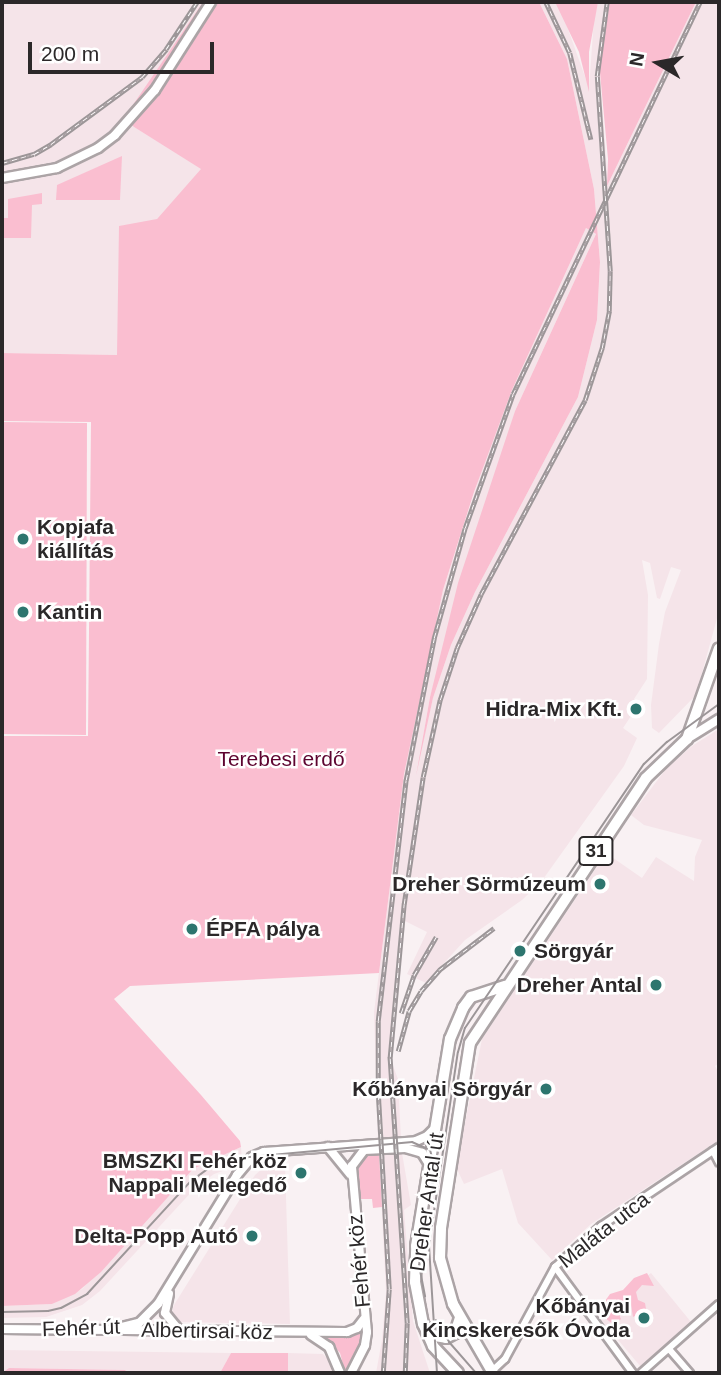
<!DOCTYPE html>
<meta charset="utf-8">
<style>
body{margin:0}
#map{position:relative;width:721px;height:1375px;overflow:hidden;background:#f9f1f3;font-family:Arial,sans-serif}
div>[style]{position:absolute}
.built>*{inset:0;background:#f5e4e9}
.green>*{inset:0;background:#fabed0}
.roads{filter:drop-shadow(2px 0 #aca4a6) drop-shadow(-2px 0 #aca4a6) drop-shadow(0 2px #aca4a6) drop-shadow(0 -2px #aca4a6)}
.street>*{height:6px;margin:-3px;padding:0 3px;transform-origin:3px;border-radius:3px;background:#fff}
.secondary>*{height:8px;margin:-4px;padding:0 4px;transform-origin:4px;border-radius:4px;background:#fff}
.primary>*{height:10px;margin:-5px;padding:0 5px;transform-origin:5px;border-radius:5px;background:#fff}
.tram>*{height:2px;margin:-1px;padding:0 1px;transform-origin:1px;border-radius:1px;background:#9c9698}
.rail>*{height:4.5px;margin-top:-2.25px;transform-origin:0;background:repeating-linear-gradient(90deg,#fff 0 5px,#9c9698 0 10px);box-sizing:border-box;border-block:2px solid #9c9698}
.dots>*{width:19px;height:19px;translate:-50% -50%;box-sizing:border-box;border:4px solid #fff;border-radius:50%}
span{translate:-50% -50%;white-space:nowrap;text-align:center;line-height:1.15;-webkit-text-stroke:5px #fff;paint-order:stroke}
.shield-label span{padding:2px 5px;background:#fff;border:2px solid;border-radius:5px;-webkit-text-stroke-width:0}
.shield-label{font-size:19px;color:#2b2829;font-weight:700}
.poi-label{font-size:21px;color:#2b2829;font-weight:700}
.left{translate:0 -50%;text-align:left}
.right{translate:-100% -50%;text-align:right}
.park-label{font-size:21px;color:#5d0430}
.street-label{font-size:21px;color:#2b2829}
.frame{position:absolute;inset:0;border:4px solid #2b2829;pointer-events:none}
.north{position:absolute;left:623px;top:28px;width:70px;height:70px;-webkit-text-stroke:5px #fff;paint-order:stroke;rotate:280deg;font-size:19px;font-weight:700;line-height:28px;text-align:center;color:#2b2829}
.north::after{content:'';display:block;margin:auto;width:24px;height:32px;background:#2b2829;clip-path:polygon(50% 0,100% 100%,50% 72%,0 100%)}
.scale{position:absolute;left:28px;top:42px;width:186px;height:32px;box-sizing:border-box;border:4px solid #2b2829;border-top:0;padding-left:9px;font-size:21px;line-height:24px;white-space:nowrap;color:#2b2829;-webkit-text-stroke:5px #fff;paint-order:stroke}
</style>
<div id="map">
<div class="built">
<div style="clip-path:polygon(2px 2px,203px 2px,125px 118px,134px 127px,202px 169px,157px 219px,117px 355px,2px 353px)"></div>
<div style="clip-path:polygon(539px 2px,555px 2px,563px 15px,589px 88px,594px 18px,598px 2px,609px 2px,599px 62px,608px 184px,696px 2px,719px 2px,719px 611px,696px 695px,659px 733px,652px 728px,651px 705px,659px 644px,665px 612px,681px 570px,671px 567px,660px 599px,657px 598px,650px 563px,642px 560px,648px 595px,647px 679px,634px 699px,639px 704px,623px 728px,637px 738px,624px 766px,541px 882px,522px 900px,465px 940px,426px 983px,407px 974px,427px 932px,405px 921px,392px 1063px,398px 1079px,401px 1139px,378px 1140px,374px 1012px,404px 774px,419px 695px,443px 590px,490px 444px,512px 390px,586px 228px,596px 234px,515px 411px,430px 697px,420px 753px,433px 698px,451px 645px,475px 592px,578px 397px,597px 320px,600px 262px,594px 189px,567px 59px)"></div>
<div style="clip-path:polygon(719px 729px,719px 1063px,715px 1066px,719px 1073px,719px 1140px,591px 1224px,552px 1260px,518px 1223px,502px 1169px,464px 1184px,456px 1167px,482px 1039px,606px 853px,642px 878px,656px 857px,694px 881px,695px 857px,702px 840px,644px 825px,631px 815px,666px 769px,692px 746px)"></div>
<div style="clip-path:polygon(241px 1147px,242px 1160px,237px 1166px,214px 1174px,196px 1187px,100px 1291px,82px 1305px,46px 1317px,2px 1318px,2px 1306px,52px 1304px,82px 1289px,193px 1169px)"></div>
<div style="clip-path:polygon(402px 1153px,411px 1205px,404px 1210px,413px 1321px,430px 1373px,376px 1373px,382px 1340px,386px 1292px,379px 1154px)"></div>
<div style="clip-path:polygon(285px 1166px,290px 1324px,178px 1322px,172px 1312px,174px 1305px,255px 1175px,262px 1169px)"></div>
<div style="clip-path:polygon(651px 1273px,691px 1322px,641px 1367px,596px 1314px)"></div>
<div style="clip-path:polygon(2px 1350px,231px 1353px,220px 1373px,129px 1373px,125px 1370px,9px 1368px,9px 1371px,2px 1371px)"></div>
<div style="clip-path:polygon(288px 1353px,323px 1354px,331px 1363px,332px 1373px,288px 1373px)"></div>
</div>
<div class="green">
<div style="clip-path:polygon(203px 2px,539px 2px,567px 59px,594px 189px,600px 262px,597px 320px,578px 397px,475px 592px,451px 645px,433px 698px,416px 776px,430px 697px,458px 583px,515px 411px,596px 234px,586px 228px,512px 390px,474px 492px,443px 590px,404px 774px,379px 973px,130px 986px,114px 999px,201px 1095px,240px 1141px,241px 1147px,193px 1169px,101px 1272px,75px 1294px,52px 1304px,2px 1306px,2px 736px,88px 736px,91px 422px,2px 421px,2px 353px,117px 355px,119px 226px,157px 219px,201px 169px,134px 127px,124px 118px)"></div>
<div style="clip-path:polygon(555px 2px,598px 2px,589px 52px,589px 92px,579px 52px)"></div>
<div style="clip-path:polygon(609px 2px,696px 2px,607px 186px,608px 159px,599px 62px)"></div>
<div style="clip-path:polygon(122px 156px,120px 200px,56px 200px,57px 185px)"></div>
<div style="clip-path:polygon(42px 193px,42px 204px,32px 205px,31px 238px,2px 238px,2px 218px,8px 218px,8px 199px)"></div>
<div style="clip-path:polygon(2px 422px,87px 423px,86px 735px,2px 734px)"></div>
<div style="clip-path:polygon(379px 1154px,382px 1207px,373px 1208px,372px 1199px,359px 1199px,357px 1171px,366px 1155px)"></div>
<div style="clip-path:polygon(647px 1273px,654px 1286px,642px 1285px,636px 1292px,638px 1300px,645px 1303px,646px 1309px,633px 1317px,631px 1305px,625px 1302px,619px 1304px,617px 1310px,621px 1319px,614px 1325px,604px 1317px,600px 1308px,610px 1294px,623px 1290px,634px 1278px)"></div>
<div style="clip-path:polygon(364px 1327px,355px 1359px,345px 1372px,340px 1353px,325px 1336px,352px 1336px)"></div>
<div style="clip-path:polygon(231px 1353px,288px 1353px,288px 1373px,220px 1373px)"></div>
<div style="clip-path:polygon(9px 1368px,125px 1370px,129px 1373px,2px 1373px)"></div>
</div>
<div class="roads">
<div class="street">
<div style="left:713px;top:1151px;width:13px;rotate:63deg"></div>
<div style="left:555px;top:1267px;width:132px;rotate:53.7deg"></div>
<div style="left:669px;top:1349px;width:32px;rotate:49deg"></div>
<div style="left:492px;top:1371px;width:18px;rotate:-43deg"></div>
<div style="left:505px;top:1359px;width:105px;rotate:-61.5deg"></div>
<div style="left:555px;top:1267px;width:62px;rotate:-41.7deg"></div>
<div style="left:601px;top:1226px;width:142px;rotate:-33.8deg"></div>
<div style="left:641px;top:1373px;width:104px;rotate:-41.5deg"></div>
</div>
<div class="secondary">
<div style="left:2px;top:178px;width:56px;rotate:-10.3deg"></div>
<div style="left:57px;top:168px;width:46px;rotate:-26deg"></div>
<div style="left:98px;top:148px;width:21px;rotate:-37deg"></div>
<div style="left:115px;top:135px;width:60px;rotate:-48.4deg"></div>
<div style="left:155px;top:90px;width:104px;rotate:-57.5deg"></div>
<div style="left:687px;top:739px;width:38px;rotate:-32deg"></div>
<div style="left:328px;top:1147px;width:35px;rotate:51deg"></div>
<div style="left:169px;top:1294px;width:19px;rotate:102deg"></div>
<div style="left:165px;top:1313px;width:22px;rotate:51deg"></div>
<div style="left:2px;top:1329px;width:108px;rotate:0.5deg"></div>
<div style="left:110px;top:1330px;width:30px;rotate:-14deg"></div>
<div style="left:139px;top:1323px;width:27px;rotate:-45deg"></div>
<div style="left:158px;top:1304px;width:151px;rotate:-58.5deg"></div>
<div style="left:237px;top:1175px;width:23px;rotate:-50deg"></div>
<div style="left:252px;top:1157px;width:13px;rotate:-23deg"></div>
<div style="left:264px;top:1152px;width:152px;rotate:-4.1deg"></div>
<div style="left:416px;top:1141px;width:12px;rotate:-24deg"></div>
<div style="left:427px;top:1136px;width:11px;rotate:-45deg"></div>
<div style="left:124px;top:1330px;width:223px;rotate:0.5deg"></div>
<div style="left:347px;top:1332px;width:11px;rotate:-22deg"></div>
<div style="left:357px;top:1328px;width:11px;rotate:-52deg"></div>
<div style="left:311px;top:1335px;width:22px;rotate:34deg"></div>
<div style="left:329px;top:1347px;width:28px;rotate:67deg"></div>
<div style="left:351px;top:1373px;width:31px;rotate:-63deg"></div>
<div style="left:365px;top:1345px;width:13px;rotate:-81deg"></div>
<div style="left:367px;top:1332px;width:167px;rotate:-95.2deg"></div>
<div style="left:352px;top:1166px;width:20px;rotate:-53deg"></div>
<div style="left:364px;top:1150px;width:41px;rotate:-2.8deg"></div>
<div style="left:405px;top:1148px;width:18px;rotate:16deg"></div>
<div style="left:422px;top:1153px;width:15px;rotate:58deg"></div>
</div>
<div class="primary">
<div style="left:425px;top:1327px;width:13px;rotate:42deg"></div>
<div style="left:435px;top:1336px;width:11px;rotate:10deg"></div>
<div style="left:446px;top:1338px;width:10px;rotate:-29deg"></div>
<div style="left:455px;top:1333px;width:16px;rotate:-72deg"></div>
<div style="left:458px;top:1373px;width:37px;rotate:-133deg"></div>
<div style="left:433px;top:1346px;width:24px;rotate:-114deg"></div>
<div style="left:423px;top:1324px;width:43px;rotate:-100.8deg"></div>
<div style="left:415px;top:1282px;width:36px;rotate:-88deg"></div>
<div style="left:416px;top:1246px;width:210px;rotate:-80.7deg"></div>
<div style="left:450px;top:1039px;width:34px;rotate:-67deg"></div>
<div style="left:463px;top:1008px;width:14px;rotate:-54deg"></div>
<div style="left:471px;top:997px;width:36px;rotate:-18deg"></div>
<div style="left:493px;top:1373px;width:80px;rotate:-120.1deg"></div>
<div style="left:453px;top:1304px;width:48px;rotate:-105.8deg"></div>
<div style="left:440px;top:1258px;width:30px;rotate:-88deg"></div>
<div style="left:441px;top:1228px;width:187px;rotate:-81.1deg"></div>
<div style="left:470px;top:1043px;width:318px;rotate:-56.4deg"></div>
<div style="left:646px;top:778px;width:57px;rotate:-43.6deg"></div>
<div style="left:687px;top:739px;width:96px;rotate:-70.6deg"></div>
</div>
</div>
<div class="tram">
<div style="left:422px;top:1238px;width:27px;rotate:96deg"></div>
<div style="left:419px;top:1265px;width:32px;rotate:79deg"></div>
<div style="left:2px;top:1312px;width:46px;rotate:-1.2deg"></div>
<div style="left:48px;top:1311px;width:13px;rotate:-13deg"></div>
<div style="left:61px;top:1308px;width:30px;rotate:-28deg"></div>
<div style="left:87px;top:1294px;width:154px;rotate:-47.4deg"></div>
<div style="left:191px;top:1181px;width:22px;rotate:-36deg"></div>
<div style="left:209px;top:1168px;width:21px;rotate:-25deg"></div>
<div style="left:228px;top:1159px;width:185px;rotate:-5.3deg"></div>
<div style="left:412px;top:1142px;width:20px;rotate:24deg"></div>
<div style="left:430px;top:1150px;width:19px;rotate:74deg"></div>
<div style="left:436px;top:1320px;width:26px;rotate:59deg"></div>
<div style="left:449px;top:1342px;width:41px;rotate:48.9deg"></div>
<div style="left:437px;top:1373px;width:128px;rotate:-93.6deg"></div>
<div style="left:429px;top:1245px;width:195px;rotate:-81.5deg"></div>
<div style="left:458px;top:1052px;width:25px;rotate:-74deg"></div>
<div style="left:465px;top:1028px;width:319px;rotate:-55.9deg"></div>
<div style="left:644px;top:764px;width:32px;rotate:-44deg"></div>
<div style="left:667px;top:742px;width:64px;rotate:-36.2deg"></div>
</div>
<div class="rail">
<div style="left:546px;top:2px;width:56px;rotate:64.8deg"></div>
<div style="left:570px;top:53px;width:89px;rotate:76.3deg"></div>
<div style="left:2px;top:163px;width:33px;rotate:-16deg"></div>
<div style="left:34px;top:154px;width:20px;rotate:-30deg"></div>
<div style="left:51px;top:144px;width:113px;rotate:-36.4deg"></div>
<div style="left:142px;top:77px;width:37px;rotate:-49deg"></div>
<div style="left:166px;top:49px;width:56px;rotate:-56.6deg"></div>
<div style="left:401px;top:1013px;width:40px;rotate:-71.1deg"></div>
<div style="left:414px;top:975px;width:44px;rotate:-59.9deg"></div>
<div style="left:398px;top:1051px;width:41px;rotate:-74.6deg"></div>
<div style="left:409px;top:1011px;width:23px;rotate:-59deg"></div>
<div style="left:421px;top:991px;width:28px;rotate:-49deg"></div>
<div style="left:439px;top:970px;width:69px;rotate:-37.4deg"></div>
<div style="left:383px;top:1373px;width:84px;rotate:-85.9deg"></div>
<div style="left:389px;top:1289px;width:196px;rotate:-93.2deg"></div>
<div style="left:378px;top:1093px;width:72px;rotate:-90deg"></div>
<div style="left:378px;top:1021px;width:243px;rotate:-83.4deg"></div>
<div style="left:406px;top:780px;width:145px;rotate:-78.8deg"></div>
<div style="left:434px;top:638px;width:114px;rotate:-74.3deg"></div>
<div style="left:465px;top:528px;width:142px;rotate:-70.3deg"></div>
<div style="left:513px;top:394px;width:434px;rotate:-64.5deg"></div>
<div style="left:405px;top:1373px;width:50px;rotate:-87.7deg"></div>
<div style="left:407px;top:1323px;width:267px;rotate:-93.7deg"></div>
<div style="left:390px;top:1057px;width:154px;rotate:-84.8deg"></div>
<div style="left:404px;top:904px;width:128px;rotate:-81.5deg"></div>
<div style="left:423px;top:777px;width:79px;rotate:-77.6deg"></div>
<div style="left:440px;top:700px;width:55px;rotate:-71.9deg"></div>
<div style="left:457px;top:648px;width:59px;rotate:-66deg"></div>
<div style="left:481px;top:594px;width:220px;rotate:-61.8deg"></div>
<div style="left:585px;top:400px;width:55px;rotate:-71.9deg"></div>
<div style="left:602px;top:348px;width:38px;rotate:-79deg"></div>
<div style="left:609px;top:311px;width:40px;rotate:-88.6deg"></div>
<div style="left:610px;top:271px;width:195px;rotate:-93.8deg"></div>
<div style="left:597px;top:76px;width:75px;rotate:-82.3deg"></div>
</div>
<div class="dots">
<div style="left:23px;top:539px;background:#2d756e"></div>
<div style="left:23px;top:612px;background:#2d756e"></div>
<div style="left:636px;top:709px;background:#2d756e"></div>
<div style="left:600px;top:884px;background:#2d756e"></div>
<div style="left:192px;top:929px;background:#2d756e"></div>
<div style="left:520px;top:951px;background:#2d756e"></div>
<div style="left:656px;top:985px;background:#2d756e"></div>
<div style="left:546px;top:1089px;background:#2d756e"></div>
<div style="left:301px;top:1173px;background:#2d756e"></div>
<div style="left:252px;top:1236px;background:#2d756e"></div>
<div style="left:644px;top:1318px;background:#2d756e"></div>
</div>
<div class="shield-label">
<span style="left:596px;top:851px">31</span>
</div>
<div class="poi-label">
<span class="left" style="left:37px;top:539px">Kopjafa<br>kiállítás</span>
<span class="left" style="left:37px;top:612px">Kantin</span>
<span class="right" style="left:622px;top:709px">Hidra-Mix Kft.</span>
<span class="right" style="left:586px;top:884px">Dreher Sörmúzeum</span>
<span class="left" style="left:206px;top:929px">ÉPFA pálya</span>
<span class="left" style="left:534px;top:951px">Sörgyár</span>
<span class="right" style="left:642px;top:985px">Dreher Antal</span>
<span class="right" style="left:532px;top:1089px">Kőbányai Sörgyár</span>
<span class="right" style="left:287px;top:1173px">BMSZKI Fehér köz<br>Nappali Melegedő</span>
<span class="right" style="left:238px;top:1236px">Delta-Popp Autó</span>
<span class="right" style="left:630px;top:1318px">Kőbányai<br>Kincskeresők Óvoda</span>
</div>
<div class="park-label">
<span style="left:281px;top:759px">Terebesi erdő</span>
</div>
<div class="street-label">
<span style="left:427px;top:1202px;rotate:-82deg">Dreher Antal út</span>
<span style="left:604px;top:1230px;rotate:-38deg">Maláta utca</span>
<span style="left:359px;top:1261px;rotate:-95deg">Fehér köz</span>
<span style="left:81px;top:1328px;rotate:-2deg">Fehér út</span>
<span style="left:207px;top:1331px;rotate:1deg">Albertirsai köz</span>
</div>
<div class="frame"></div>
<div class="north">N</div>
<div class="scale">200 m</div>
</div>
